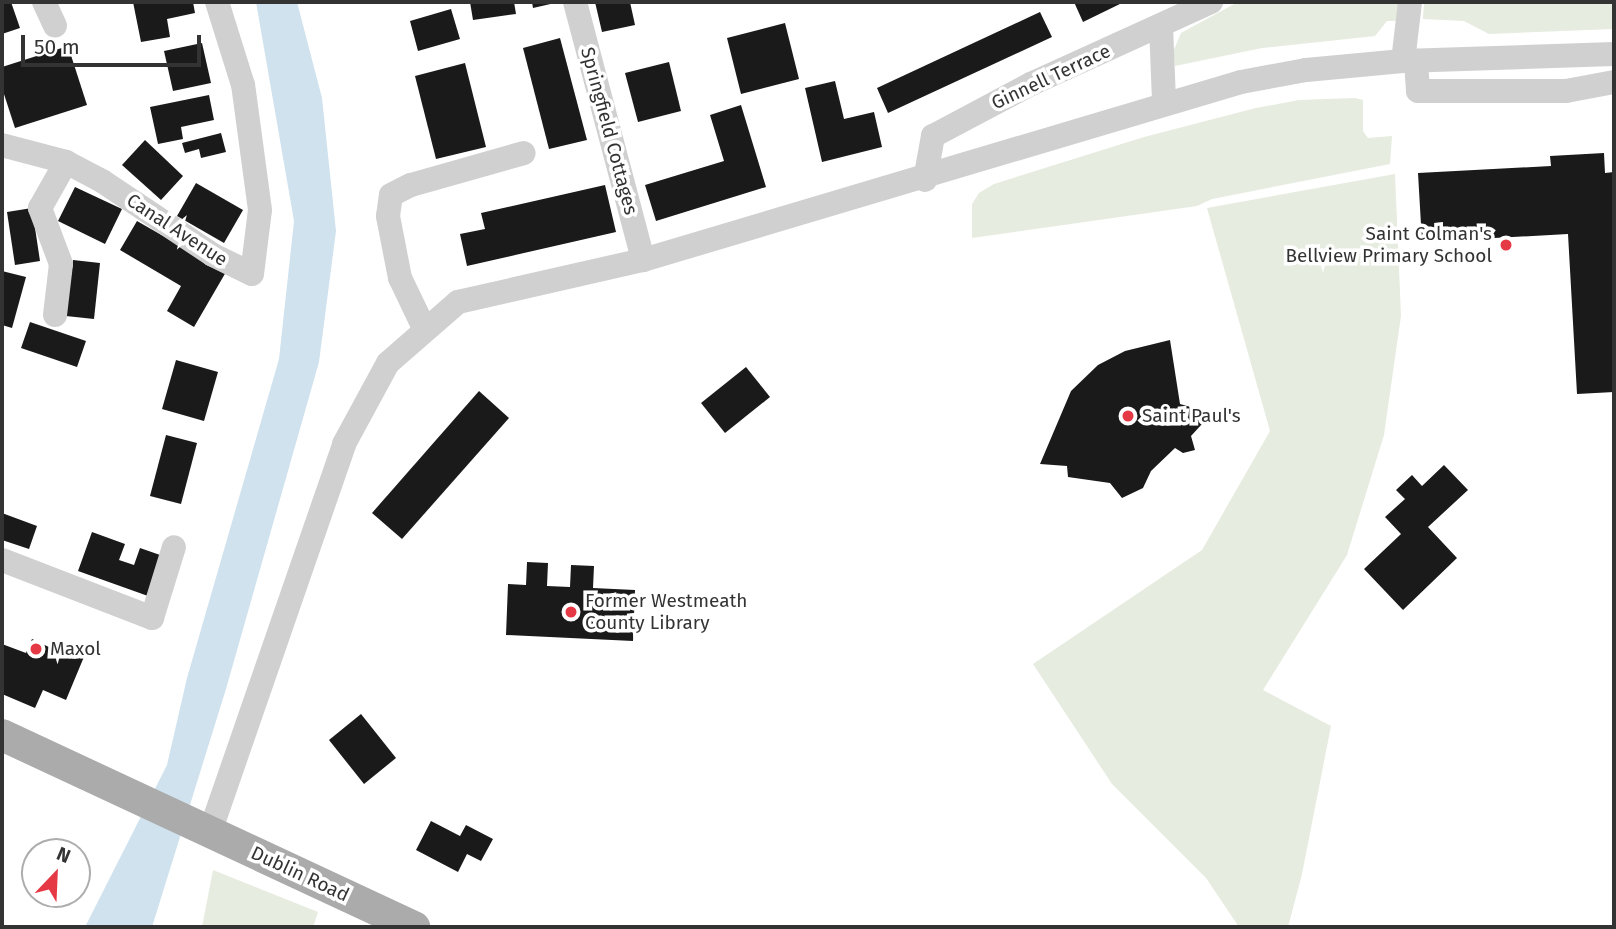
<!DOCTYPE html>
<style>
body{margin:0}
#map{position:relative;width:1616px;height:929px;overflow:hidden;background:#fff;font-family:"Fira Sans",sans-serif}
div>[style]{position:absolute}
.green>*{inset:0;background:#e6ecdf}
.water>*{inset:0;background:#cfe2ee}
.building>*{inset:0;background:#1a1a1a}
.minor>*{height:24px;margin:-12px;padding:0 12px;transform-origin:12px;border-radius:12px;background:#d0d0d0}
.major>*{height:32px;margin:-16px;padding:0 16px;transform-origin:16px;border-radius:16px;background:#ababab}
.dots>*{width:19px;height:19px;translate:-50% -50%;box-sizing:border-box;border:4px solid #fff;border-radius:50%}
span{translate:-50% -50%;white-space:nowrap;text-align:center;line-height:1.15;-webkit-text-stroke:7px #fff;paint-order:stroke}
.street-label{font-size:19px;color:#333}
.poi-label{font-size:19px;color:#333}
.right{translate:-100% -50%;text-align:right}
.left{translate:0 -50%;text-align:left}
.frame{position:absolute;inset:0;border:4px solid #333;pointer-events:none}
.north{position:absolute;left:21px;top:838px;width:70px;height:70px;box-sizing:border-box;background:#fff;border:2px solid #adadad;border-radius:50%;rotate:23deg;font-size:19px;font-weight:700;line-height:28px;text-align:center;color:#333}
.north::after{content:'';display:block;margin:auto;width:24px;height:32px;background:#e63946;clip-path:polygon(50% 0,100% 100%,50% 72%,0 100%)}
.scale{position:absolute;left:21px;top:35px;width:180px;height:32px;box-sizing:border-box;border:4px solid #333;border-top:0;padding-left:9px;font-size:21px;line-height:24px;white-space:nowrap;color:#333;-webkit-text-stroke:5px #fff;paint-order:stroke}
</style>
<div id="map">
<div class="green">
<div style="clip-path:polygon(1238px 2px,1400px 2px,1398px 21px,1387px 21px,1375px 36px,1262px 48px,1175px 66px,1173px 52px,1181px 33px)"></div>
<div style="clip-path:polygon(1424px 2px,1614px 2px,1614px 29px,1489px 34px,1464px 21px,1423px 19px)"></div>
<div style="clip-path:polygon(1355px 98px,1363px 100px,1363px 131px,1368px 138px,1392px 136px,1390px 164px,1212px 199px,1197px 206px,972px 238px,972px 204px,979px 193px,994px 184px,1144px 137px,1256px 108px,1299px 100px)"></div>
<div style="clip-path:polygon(1395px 174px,1401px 316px,1384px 435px,1347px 555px,1263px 690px,1331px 726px,1302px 874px,1288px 927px,1239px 927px,1206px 878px,1112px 784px,1033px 664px,1202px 550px,1270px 431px,1207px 208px)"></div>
<div style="clip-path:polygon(213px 870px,318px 912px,313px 927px,202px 927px)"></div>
</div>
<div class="water">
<div style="clip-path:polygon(256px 2px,297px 2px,322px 98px,336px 231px,319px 362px,226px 689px,152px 927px,85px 927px,167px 765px,187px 678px,279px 359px,294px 221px)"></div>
</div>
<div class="building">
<div style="clip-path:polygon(2px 2px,11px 2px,20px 28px,2px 34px)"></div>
<div style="clip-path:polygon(133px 2px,193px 2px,195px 13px,167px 19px,170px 37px,141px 42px)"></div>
<div style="clip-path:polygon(470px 2px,514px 2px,516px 14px,473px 20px)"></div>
<div style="clip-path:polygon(532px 2px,555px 2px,555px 3px,533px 8px)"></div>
<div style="clip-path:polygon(595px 2px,630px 2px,635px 25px,602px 32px)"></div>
<div style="clip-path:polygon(1074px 2px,1124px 2px,1083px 22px)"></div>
<div style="clip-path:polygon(451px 9px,460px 39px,418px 51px,410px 21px)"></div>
<div style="clip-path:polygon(1040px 12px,1052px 37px,888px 113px,877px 88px)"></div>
<div style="clip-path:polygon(785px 23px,799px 79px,741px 94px,727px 38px)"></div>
<div style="clip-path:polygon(560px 38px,587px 140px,549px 149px,523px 48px)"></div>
<div style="clip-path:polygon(202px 43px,211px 83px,173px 91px,164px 51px)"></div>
<div style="clip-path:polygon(68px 46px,87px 105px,15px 128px,2px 88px,2px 67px)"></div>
<div style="clip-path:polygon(669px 62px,681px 111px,638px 122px,625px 73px)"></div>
<div style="clip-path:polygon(465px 63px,486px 147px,436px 159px,415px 76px)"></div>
<div style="clip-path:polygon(835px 81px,844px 119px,874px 112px,882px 147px,822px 162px,805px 88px)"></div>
<div style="clip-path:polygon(209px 95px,214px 120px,181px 127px,183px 139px,158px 144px,150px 107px)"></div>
<div style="clip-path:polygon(741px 105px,766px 187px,656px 221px,645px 185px,724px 161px,710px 115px)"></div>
<div style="clip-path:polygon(221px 133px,226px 152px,201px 158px,199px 149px,185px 153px,182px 143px)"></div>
<div style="clip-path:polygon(145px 140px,183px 176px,161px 200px,122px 165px)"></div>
<div style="clip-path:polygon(1604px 153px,1605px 173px,1614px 172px,1614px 392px,1577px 394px,1568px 234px,1422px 242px,1418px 173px,1551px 166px,1550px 156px)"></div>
<div style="clip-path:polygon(196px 183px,243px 210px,224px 243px,177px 216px)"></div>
<div style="clip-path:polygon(605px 185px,616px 232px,467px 266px,460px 234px,485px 229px,481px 213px)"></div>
<div style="clip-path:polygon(75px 187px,122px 209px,105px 244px,58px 221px)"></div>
<div style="clip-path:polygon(32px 208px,40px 261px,15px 265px,7px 212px)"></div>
<div style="clip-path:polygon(137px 221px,226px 272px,194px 327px,167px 311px,181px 286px,120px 250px)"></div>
<div style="clip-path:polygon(73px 260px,100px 263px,94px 319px,66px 316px)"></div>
<div style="clip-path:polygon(2px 271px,26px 277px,12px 328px,2px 325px)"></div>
<div style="clip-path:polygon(30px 322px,86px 341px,77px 367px,21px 348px)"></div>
<div style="clip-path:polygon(1170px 340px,1180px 404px,1194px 408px,1202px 424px,1191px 436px,1195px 450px,1183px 453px,1175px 448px,1151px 471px,1143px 488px,1122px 498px,1110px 483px,1068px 477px,1067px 466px,1040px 464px,1071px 391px,1098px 365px,1125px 351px)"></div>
<div style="clip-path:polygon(176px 360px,218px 372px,204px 421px,162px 409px)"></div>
<div style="clip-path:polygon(746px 367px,770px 397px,725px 433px,701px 403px)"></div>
<div style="clip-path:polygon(479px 391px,509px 418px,402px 539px,372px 513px)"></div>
<div style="clip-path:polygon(166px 435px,197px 443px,181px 504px,150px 496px)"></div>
<div style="clip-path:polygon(1444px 465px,1468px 490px,1428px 527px,1457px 558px,1403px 610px,1364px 569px,1401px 534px,1385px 517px,1405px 499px,1396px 490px,1412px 475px,1422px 486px)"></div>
<div style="clip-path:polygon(2px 513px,37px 526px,29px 549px,2px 540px)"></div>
<div style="clip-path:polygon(92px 532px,125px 544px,119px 560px,134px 565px,140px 548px,163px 556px,148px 596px,78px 571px)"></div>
<div style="clip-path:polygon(527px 562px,548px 563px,547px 586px,570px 587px,571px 565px,594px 566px,593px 588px,635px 590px,633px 641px,506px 635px,508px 584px,526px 585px)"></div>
<div style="clip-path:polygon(32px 639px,51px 648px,55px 639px,86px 652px,66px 700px,43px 690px,35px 708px,2px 694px,2px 644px,26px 653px)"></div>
<div style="clip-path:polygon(361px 714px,396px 758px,364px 784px,329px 740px)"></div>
<div style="clip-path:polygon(431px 821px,460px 836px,466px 825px,493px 839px,481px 861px,467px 854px,458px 872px,416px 850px)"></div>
</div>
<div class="minor">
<div style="left:44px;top:2px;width:26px;rotate:65deg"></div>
<div style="left:575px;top:2px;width:267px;rotate:75.2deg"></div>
<div style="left:1161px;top:26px;width:76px;rotate:87.7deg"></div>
<div style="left:1403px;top:61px;width:59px;rotate:-83.2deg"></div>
<div style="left:1416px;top:62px;width:29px;rotate:86deg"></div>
<div style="left:1418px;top:91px;width:148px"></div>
<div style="left:1566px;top:91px;width:49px;rotate:-10.6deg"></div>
<div style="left:2px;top:145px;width:66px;rotate:14.9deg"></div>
<div style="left:66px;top:162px;width:41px;rotate:27.8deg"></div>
<div style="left:102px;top:181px;width:133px;rotate:33.7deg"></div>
<div style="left:213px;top:255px;width:43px;rotate:26deg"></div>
<div style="left:252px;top:274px;width:64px;rotate:-82.9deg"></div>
<div style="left:260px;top:210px;width:126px;rotate:-97.7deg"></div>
<div style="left:243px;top:85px;width:87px;rotate:-107.4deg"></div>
<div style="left:925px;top:180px;width:45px;rotate:-79.7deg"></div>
<div style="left:933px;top:136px;width:111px;rotate:-28deg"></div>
<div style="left:1031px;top:84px;width:198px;rotate:-24.5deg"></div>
<div style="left:55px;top:315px;width:51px;rotate:-83.3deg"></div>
<div style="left:61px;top:264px;width:60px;rotate:-110.6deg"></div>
<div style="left:40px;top:208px;width:53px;rotate:-60.5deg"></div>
<div style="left:424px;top:328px;width:55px;rotate:-115.6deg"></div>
<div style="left:400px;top:278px;width:63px;rotate:-101deg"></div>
<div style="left:388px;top:216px;width:21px;rotate:-82deg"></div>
<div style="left:391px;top:195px;width:22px;rotate:-27deg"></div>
<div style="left:411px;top:185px;width:117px;rotate:-15.8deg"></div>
<div style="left:2px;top:560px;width:161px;rotate:21.1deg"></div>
<div style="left:152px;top:618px;width:74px;rotate:-72.8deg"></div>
<div style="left:210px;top:832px;width:410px;rotate:-70.9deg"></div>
<div style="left:344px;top:444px;width:92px;rotate:-61.5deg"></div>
<div style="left:388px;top:363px;width:93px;rotate:-41.1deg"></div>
<div style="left:458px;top:302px;width:190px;rotate:-12.8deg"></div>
<div style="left:643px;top:260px;width:624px;rotate:-16.58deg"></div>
<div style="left:1241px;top:82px;width:66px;rotate:-10.5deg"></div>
<div style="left:1306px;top:70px;width:97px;rotate:-5.3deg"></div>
<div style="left:1403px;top:61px;width:211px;rotate:-1.9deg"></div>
</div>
<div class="major">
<div style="left:2px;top:735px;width:455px;rotate:25deg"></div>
</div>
<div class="dots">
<div style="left:1506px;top:245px;background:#e63946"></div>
<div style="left:1128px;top:416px;background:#e63946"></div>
<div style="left:571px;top:612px;background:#e63946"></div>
<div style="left:36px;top:649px;background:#e63946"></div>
</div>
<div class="street-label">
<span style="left:1051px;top:77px;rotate:-25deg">Ginnell Terrace</span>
<span style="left:609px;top:131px;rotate:75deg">Springfield Cottages</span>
<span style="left:177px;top:230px;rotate:33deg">Canal Avenue</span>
<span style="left:300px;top:874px;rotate:25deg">Dublin Road</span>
</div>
<div class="poi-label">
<span class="right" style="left:1492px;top:245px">Saint Colman's<br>Bellview Primary School</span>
<span class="left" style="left:1142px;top:416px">Saint Paul's</span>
<span class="left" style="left:585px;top:612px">Former Westmeath<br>County Library</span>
<span class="left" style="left:50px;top:649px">Maxol</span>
</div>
<div class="frame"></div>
<div class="north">N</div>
<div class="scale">50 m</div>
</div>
